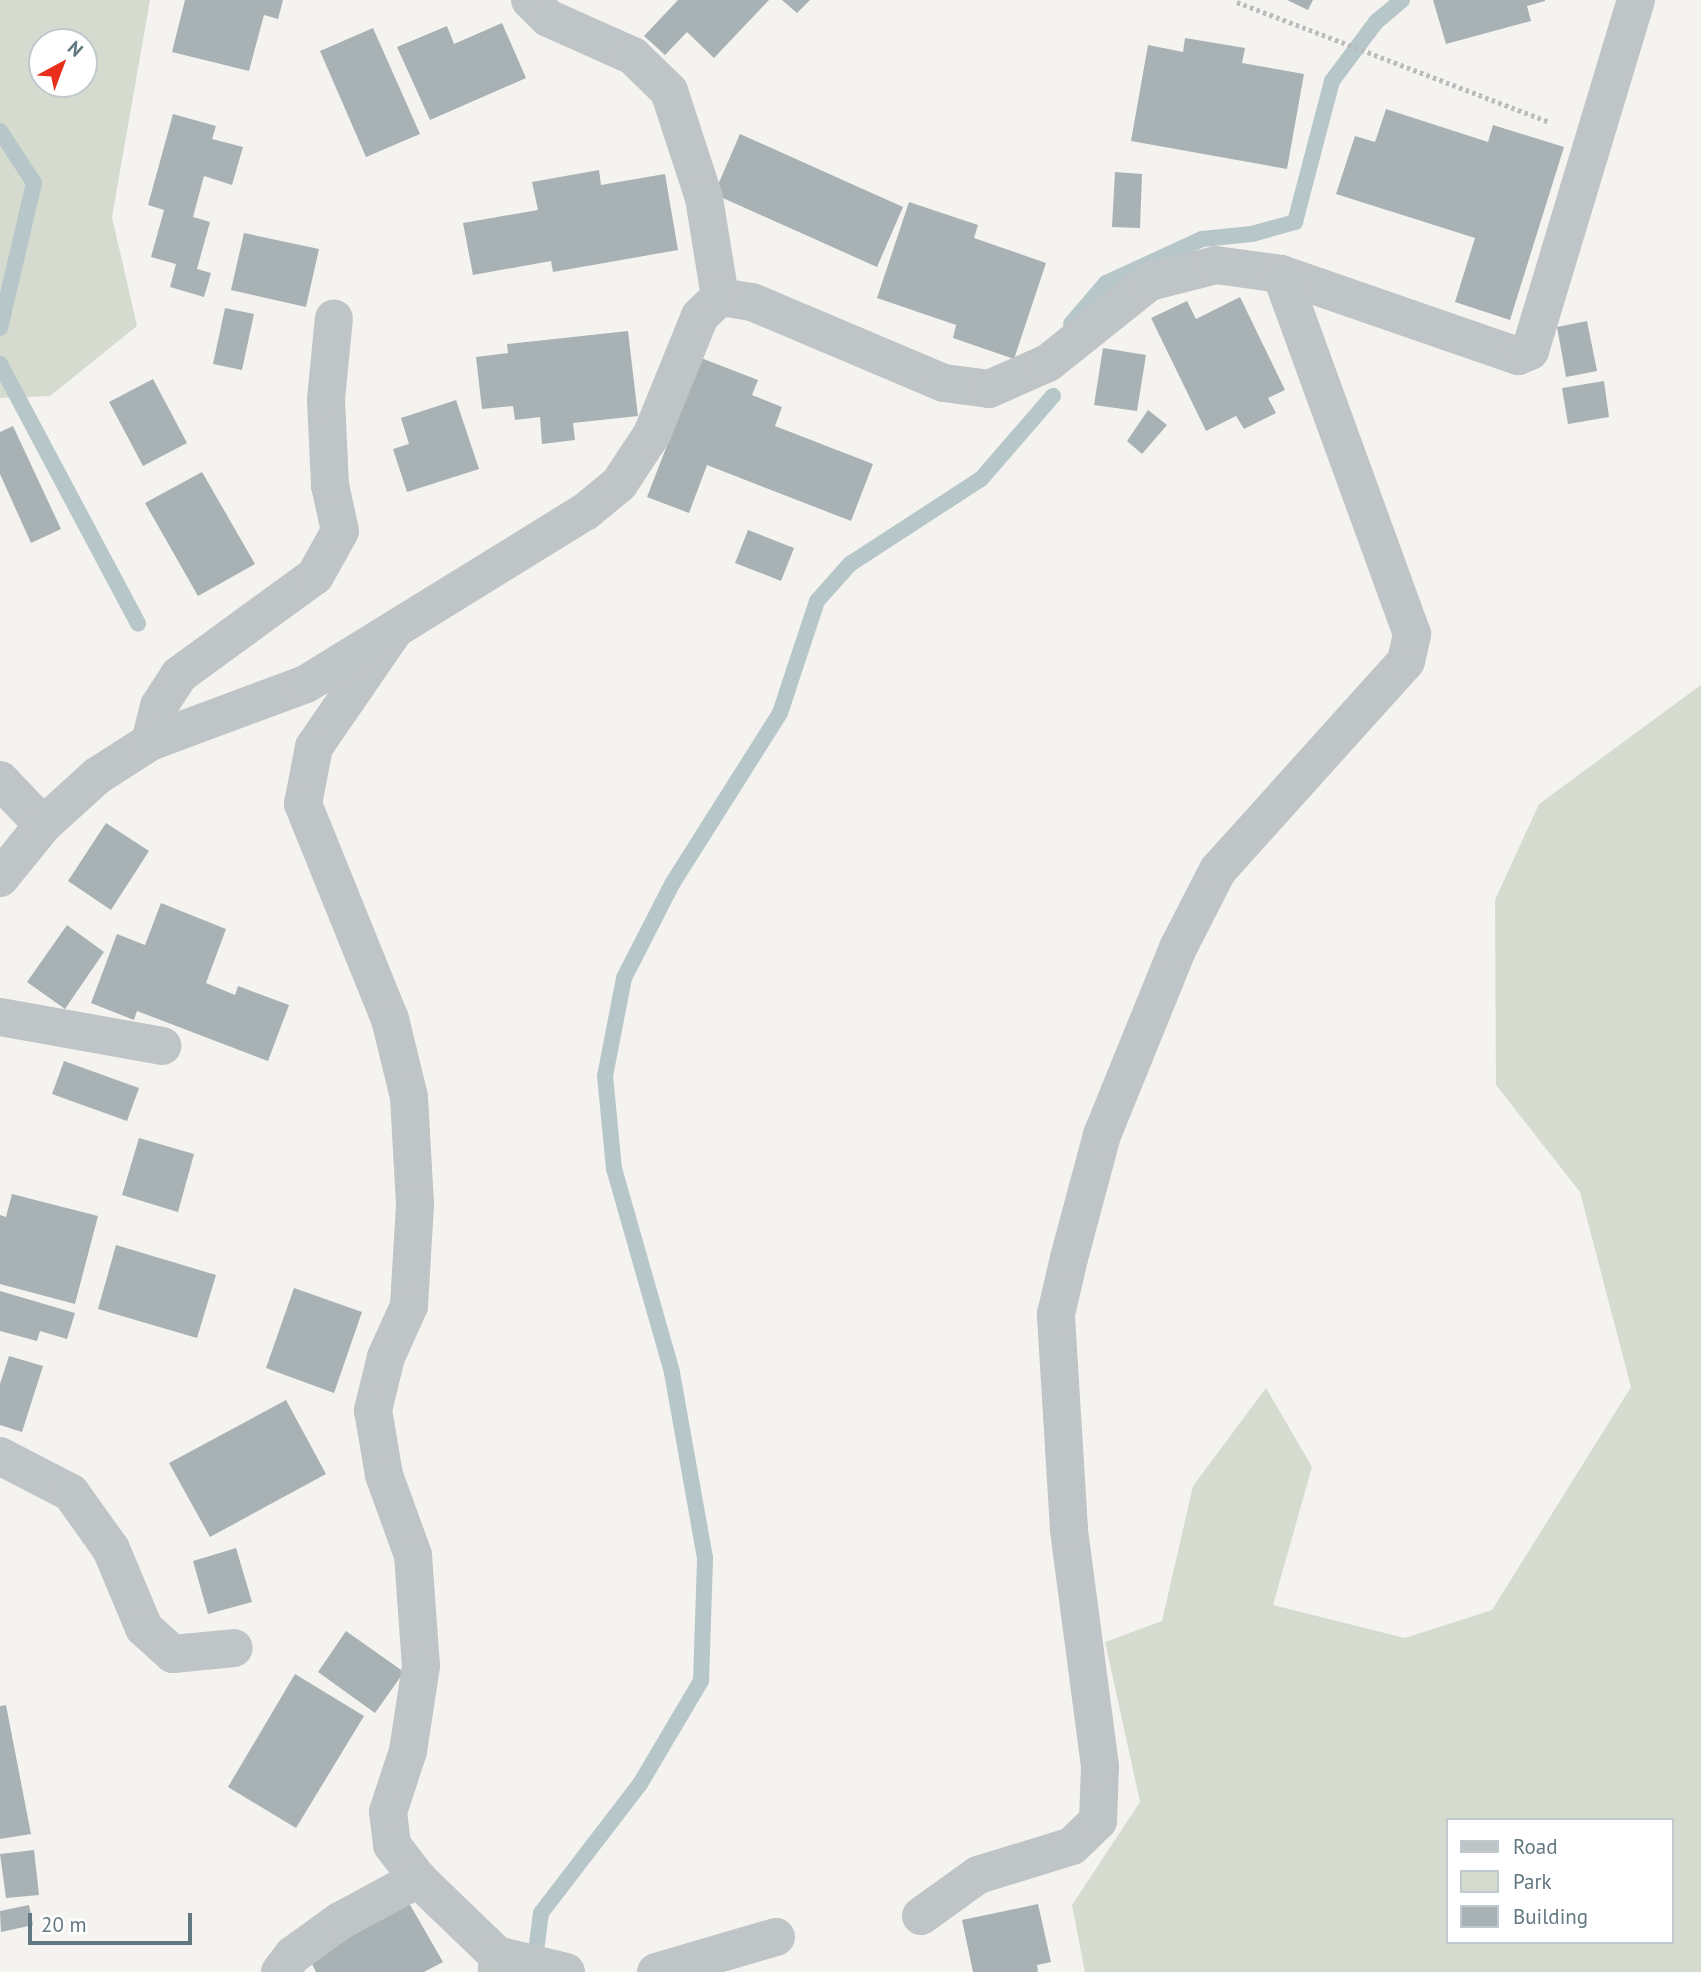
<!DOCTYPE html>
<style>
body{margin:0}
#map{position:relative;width:1701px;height:1972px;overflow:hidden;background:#f4f3ef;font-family:"PT Sans",sans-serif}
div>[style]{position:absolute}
.green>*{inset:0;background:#d6dbd0}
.stream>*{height:16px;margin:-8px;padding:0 8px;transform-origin:8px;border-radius:8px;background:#b7c6c8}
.building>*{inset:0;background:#a8b2b5}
.path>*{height:4.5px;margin-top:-2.25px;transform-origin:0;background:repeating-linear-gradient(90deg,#b9bcbd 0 3.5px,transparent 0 7px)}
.minor>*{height:38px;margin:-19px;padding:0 19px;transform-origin:19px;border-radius:19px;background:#bfc4c6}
span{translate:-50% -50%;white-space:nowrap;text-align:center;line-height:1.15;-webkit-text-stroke:7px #fff;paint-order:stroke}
.legend{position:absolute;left:1446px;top:1818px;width:228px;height:126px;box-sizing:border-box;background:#fff;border:2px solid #c0c9cd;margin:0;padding:9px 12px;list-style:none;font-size:21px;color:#627881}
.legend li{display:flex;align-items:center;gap:14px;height:35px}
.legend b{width:35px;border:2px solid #c0c9cd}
.north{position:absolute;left:28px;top:28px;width:70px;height:70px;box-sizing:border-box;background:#fff;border:2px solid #c0c9cd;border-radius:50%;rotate:41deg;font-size:19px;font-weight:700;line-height:28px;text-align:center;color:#627881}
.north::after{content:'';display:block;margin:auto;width:24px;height:32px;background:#e82f1c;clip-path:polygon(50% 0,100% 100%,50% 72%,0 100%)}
.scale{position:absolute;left:28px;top:1913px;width:164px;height:32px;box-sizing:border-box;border:4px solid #627881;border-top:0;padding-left:9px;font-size:21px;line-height:24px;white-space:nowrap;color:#627881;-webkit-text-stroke:5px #fff;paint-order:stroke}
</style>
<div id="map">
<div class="green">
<div style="clip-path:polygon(evenodd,0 0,150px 0,112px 217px,137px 326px,50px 396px,0 398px,0 0,42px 42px,84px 42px,84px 84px,42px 84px,42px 42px)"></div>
<div style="clip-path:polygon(evenodd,1701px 685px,1701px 1972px,1085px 1972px,1072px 1905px,1140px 1802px,1105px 1642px,1162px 1621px,1193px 1486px,1266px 1388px,1312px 1467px,1273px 1605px,1405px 1638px,1492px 1610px,1631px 1387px,1580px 1192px,1496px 1085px,1495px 900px,1539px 804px,1701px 685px,1447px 1820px,1671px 1820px,1671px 1942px,1447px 1942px,1447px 1820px)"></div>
</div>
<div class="stream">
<div style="left:0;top:131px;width:62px;rotate:56.8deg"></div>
<div style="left:34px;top:183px;width:149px;rotate:103.2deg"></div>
<div style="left:1071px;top:324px;width:54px;rotate:-49.5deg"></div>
<div style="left:1106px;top:283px;width:106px;rotate:-24.6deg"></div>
<div style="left:1202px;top:239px;width:50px;rotate:-5.7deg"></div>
<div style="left:1252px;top:234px;width:45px;rotate:-15.6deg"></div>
<div style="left:1295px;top:222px;width:146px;rotate:-75.3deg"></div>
<div style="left:1332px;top:81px;width:74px;rotate:-53.3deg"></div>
<div style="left:1376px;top:22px;width:34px;rotate:-40deg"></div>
<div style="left:0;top:364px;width:294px;rotate:62deg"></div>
<div style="left:534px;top:1966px;width:53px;rotate:-82.5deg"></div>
<div style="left:541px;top:1913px;width:163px;rotate:-52.5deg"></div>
<div style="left:640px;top:1784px;width:120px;rotate:-59.4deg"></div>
<div style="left:701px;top:1681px;width:123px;rotate:-88.1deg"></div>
<div style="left:705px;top:1558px;width:189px;rotate:-100.1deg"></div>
<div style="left:672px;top:1372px;width:211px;rotate:-105.9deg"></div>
<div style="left:614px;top:1169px;width:93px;rotate:-95.5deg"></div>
<div style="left:605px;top:1076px;width:100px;rotate:-79deg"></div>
<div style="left:624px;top:978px;width:106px;rotate:-62.9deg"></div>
<div style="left:672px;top:884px;width:202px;rotate:-57.7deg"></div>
<div style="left:780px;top:713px;width:118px;rotate:-71.7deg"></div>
<div style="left:817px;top:601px;width:50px;rotate:-48.3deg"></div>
<div style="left:850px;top:564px;width:156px;rotate:-33deg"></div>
<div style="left:981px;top:479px;width:110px;rotate:-49.1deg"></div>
</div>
<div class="building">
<div style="clip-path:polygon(185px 0,283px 0,278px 19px,264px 15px,249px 71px,172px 52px)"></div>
<div style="clip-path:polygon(678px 0,769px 0,714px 58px,687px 32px,665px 55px,644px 36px)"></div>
<div style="clip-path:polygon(782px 0,810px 0,797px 13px)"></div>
<div style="clip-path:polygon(1287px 0,1313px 0,1308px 10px)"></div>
<div style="clip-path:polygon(1433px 0,1545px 0,1545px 1px,1527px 6px,1531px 21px,1446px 44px)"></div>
<div style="clip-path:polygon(502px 23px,526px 78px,430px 120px,397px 47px,447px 26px,454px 44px)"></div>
<div style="clip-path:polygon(373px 28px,420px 134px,366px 157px,320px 51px)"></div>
<div style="clip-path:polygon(1185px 38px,1245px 48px,1242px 63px,1304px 74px,1287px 169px,1131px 141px,1148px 45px,1183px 52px)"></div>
<div style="clip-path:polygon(1386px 109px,1488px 142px,1493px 125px,1564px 147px,1510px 320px,1455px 302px,1475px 238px,1336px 194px,1355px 136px,1375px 142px)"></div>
<div style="clip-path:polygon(173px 114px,216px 126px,212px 139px,243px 147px,232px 185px,204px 176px,193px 217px,210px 222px,197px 269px,211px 273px,204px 297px,170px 287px,176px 264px,151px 257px,164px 210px,148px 205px)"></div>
<div style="clip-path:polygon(740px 134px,903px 207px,877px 267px,714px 194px)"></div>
<div style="clip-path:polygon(599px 170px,601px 185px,665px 174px,678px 250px,553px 272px,551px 261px,473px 275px,463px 223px,538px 210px,532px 182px)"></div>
<div style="clip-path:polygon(1115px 172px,1142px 174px,1140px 228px,1112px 227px)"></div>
<div style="clip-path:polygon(909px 202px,978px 225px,974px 238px,1046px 263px,1014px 359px,953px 338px,956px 325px,877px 298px)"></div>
<div style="clip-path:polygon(244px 233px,319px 249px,306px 307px,231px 290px)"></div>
<div style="clip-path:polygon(1240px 297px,1285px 390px,1268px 398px,1276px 413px,1244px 429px,1236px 416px,1206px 431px,1151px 318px,1187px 301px,1196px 319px)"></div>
<div style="clip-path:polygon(225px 308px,254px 314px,242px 370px,213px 364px)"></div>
<div style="clip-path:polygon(1587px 321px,1597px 371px,1566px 377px,1557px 327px)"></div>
<div style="clip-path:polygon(628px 331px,638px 416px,573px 423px,575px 440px,542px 444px,540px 417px,515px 420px,513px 406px,482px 409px,476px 357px,508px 353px,507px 344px)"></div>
<div style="clip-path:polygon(1103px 348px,1146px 355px,1137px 411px,1094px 405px)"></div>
<div style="clip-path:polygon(701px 358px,758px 380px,752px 395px,782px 407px,775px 426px,873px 464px,851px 521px,707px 465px,689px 513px,647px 497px)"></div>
<div style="clip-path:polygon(153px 379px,187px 443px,143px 466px,109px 402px)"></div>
<div style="clip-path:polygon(1604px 381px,1609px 417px,1568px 424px,1562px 388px)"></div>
<div style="clip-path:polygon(456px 400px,479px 469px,407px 492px,393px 449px,409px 444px,401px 418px)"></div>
<div style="clip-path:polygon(1148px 410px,1167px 425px,1142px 454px,1127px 441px)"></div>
<div style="clip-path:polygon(13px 426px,61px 529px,31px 543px,0 474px,0 432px)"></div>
<div style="clip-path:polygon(202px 472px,255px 564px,198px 596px,145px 503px)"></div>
<div style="clip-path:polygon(748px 530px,794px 548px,781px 581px,735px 563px)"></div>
<div style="clip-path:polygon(106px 823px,149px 851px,111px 910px,68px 881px)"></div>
<div style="clip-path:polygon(161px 903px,226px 929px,206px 983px,235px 995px,238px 986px,289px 1005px,268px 1061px,137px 1011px,134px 1020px,91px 1003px,117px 934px,145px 945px)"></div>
<div style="clip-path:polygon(67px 925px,104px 952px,65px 1009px,27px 982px)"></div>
<div style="clip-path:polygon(64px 1061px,139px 1088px,127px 1121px,52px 1094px)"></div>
<div style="clip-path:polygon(139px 1138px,194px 1154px,178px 1212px,122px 1195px)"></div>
<div style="clip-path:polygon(12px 1194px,98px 1216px,75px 1304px,0 1284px,0 1215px,6px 1217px)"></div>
<div style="clip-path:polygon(116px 1245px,216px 1275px,197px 1338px,98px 1309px)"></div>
<div style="clip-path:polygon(294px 1288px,362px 1312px,334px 1393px,266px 1368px)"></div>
<div style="clip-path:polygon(0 1291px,75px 1313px,67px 1339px,40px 1331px,37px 1341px,0 1331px)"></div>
<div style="clip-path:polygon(9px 1356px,43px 1366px,22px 1432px,0 1425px,0 1384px)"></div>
<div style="clip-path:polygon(286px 1400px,326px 1474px,210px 1537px,169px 1463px)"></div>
<div style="clip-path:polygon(236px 1548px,252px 1602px,208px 1614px,193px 1561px)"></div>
<div style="clip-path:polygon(346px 1631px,404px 1672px,375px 1713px,318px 1672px)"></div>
<div style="clip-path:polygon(295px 1674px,364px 1716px,296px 1828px,228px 1787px)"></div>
<div style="clip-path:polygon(6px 1705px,31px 1834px,0 1839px,0 1706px)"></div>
<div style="clip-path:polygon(34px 1850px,39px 1895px,6px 1898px,0 1854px)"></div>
<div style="clip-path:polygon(409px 1903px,443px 1962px,424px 1972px,316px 1972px,310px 1960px)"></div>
<div style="clip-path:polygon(1038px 1904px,1051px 1962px,1037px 1965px,1038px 1972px,973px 1972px,962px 1920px)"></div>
<div style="clip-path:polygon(29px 1905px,33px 1925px,1px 1932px,0 1911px)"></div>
</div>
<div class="path">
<div style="left:1237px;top:2px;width:334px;rotate:21deg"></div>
</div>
<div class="minor">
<div style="left:530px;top:0;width:25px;rotate:45deg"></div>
<div style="left:548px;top:18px;width:93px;rotate:24.1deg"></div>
<div style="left:633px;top:56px;width:50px;rotate:44.2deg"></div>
<div style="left:669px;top:91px;width:113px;rotate:71.9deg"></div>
<div style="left:704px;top:198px;width:100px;rotate:80.8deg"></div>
<div style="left:391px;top:635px;width:136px;rotate:124.5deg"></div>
<div style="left:314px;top:747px;width:58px;rotate:100.9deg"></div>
<div style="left:303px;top:804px;width:232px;rotate:68deg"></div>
<div style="left:390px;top:1019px;width:80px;rotate:76.3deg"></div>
<div style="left:409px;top:1097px;width:108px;rotate:86.8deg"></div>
<div style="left:415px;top:1205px;width:101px;rotate:93.4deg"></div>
<div style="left:409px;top:1306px;width:56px;rotate:114.3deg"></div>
<div style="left:386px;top:1357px;width:55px;rotate:103.8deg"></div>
<div style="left:373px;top:1410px;width:66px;rotate:80.4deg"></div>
<div style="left:384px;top:1475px;width:85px;rotate:70.1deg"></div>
<div style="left:413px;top:1555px;width:111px;rotate:85.9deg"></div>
<div style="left:421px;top:1666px;width:86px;rotate:98.7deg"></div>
<div style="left:408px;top:1751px;width:64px;rotate:108.2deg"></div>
<div style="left:388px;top:1812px;width:33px;rotate:83deg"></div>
<div style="left:392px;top:1845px;width:43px;rotate:52.6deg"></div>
<div style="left:418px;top:1879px;width:110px;rotate:43.9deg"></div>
<div style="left:497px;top:1955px;width:17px;rotate:90deg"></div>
<div style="left:150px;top:742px;width:37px;rotate:-76deg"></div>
<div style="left:159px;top:706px;width:37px;rotate:-57deg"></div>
<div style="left:179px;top:675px;width:168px;rotate:-36.1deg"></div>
<div style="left:315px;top:576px;width:51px;rotate:-60.9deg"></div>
<div style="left:340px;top:531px;width:47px;rotate:-102.3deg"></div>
<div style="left:330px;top:485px;width:86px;rotate:-92.7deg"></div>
<div style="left:326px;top:399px;width:81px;rotate:-84.4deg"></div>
<div style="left:0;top:780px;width:62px;rotate:46.3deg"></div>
<div style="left:0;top:878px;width:68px;rotate:-50.9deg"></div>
<div style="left:43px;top:825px;width:73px;rotate:-42.2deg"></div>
<div style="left:97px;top:776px;width:63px;rotate:-32.7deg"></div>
<div style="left:150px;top:742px;width:166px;rotate:-20.4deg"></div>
<div style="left:306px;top:684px;width:328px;rotate:-31.7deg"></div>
<div style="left:585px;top:512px;width:44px;rotate:-39.5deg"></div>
<div style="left:619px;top:484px;width:60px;rotate:-56.6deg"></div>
<div style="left:652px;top:434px;width:127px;rotate:-67.9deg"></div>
<div style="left:700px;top:316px;width:28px;rotate:-44deg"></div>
<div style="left:720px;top:297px;width:32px;rotate:9deg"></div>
<div style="left:752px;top:302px;width:208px;rotate:22.9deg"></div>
<div style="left:944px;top:383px;width:45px;rotate:7.6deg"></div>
<div style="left:989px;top:389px;width:64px;rotate:-23.8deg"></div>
<div style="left:1048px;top:363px;width:129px;rotate:-38.7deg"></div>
<div style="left:1149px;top:282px;width:69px;rotate:-14.2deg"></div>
<div style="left:1216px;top:265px;width:66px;rotate:7.9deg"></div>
<div style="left:1281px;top:274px;width:251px;rotate:19.1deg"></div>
<div style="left:1518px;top:356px;width:13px;rotate:-23deg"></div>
<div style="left:1530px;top:351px;width:367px;rotate:-73.2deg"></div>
<div style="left:0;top:1017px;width:165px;rotate:10.1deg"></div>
<div style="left:0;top:1456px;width:80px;rotate:27.5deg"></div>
<div style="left:71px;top:1493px;width:69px;rotate:54.5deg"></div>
<div style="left:111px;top:1549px;width:86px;rotate:67.3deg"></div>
<div style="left:144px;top:1628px;width:39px;rotate:42deg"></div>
<div style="left:173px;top:1654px;width:61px;rotate:-5.6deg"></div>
<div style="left:921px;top:1916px;width:70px;rotate:-35.7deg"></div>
<div style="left:978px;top:1875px;width:98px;rotate:-17.1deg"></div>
<div style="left:1072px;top:1846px;width:36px;rotate:-44deg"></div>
<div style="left:1098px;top:1821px;width:55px;rotate:-87.9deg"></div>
<div style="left:1100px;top:1766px;width:239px;rotate:-97.5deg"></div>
<div style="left:1069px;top:1529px;width:215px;rotate:-93.5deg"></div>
<div style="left:1056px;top:1314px;width:57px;rotate:-76.9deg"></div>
<div style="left:1069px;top:1258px;width:127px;rotate:-75deg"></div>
<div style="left:1102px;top:1135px;width:202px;rotate:-67.9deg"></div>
<div style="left:1178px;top:948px;width:88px;rotate:-62.9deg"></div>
<div style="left:1218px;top:870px;width:281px;rotate:-48deg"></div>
<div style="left:1406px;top:661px;width:28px;rotate:-77deg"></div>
<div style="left:1412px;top:634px;width:383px;rotate:-110deg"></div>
<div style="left:497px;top:1955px;width:71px;rotate:13.8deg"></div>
<div style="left:280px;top:1972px;width:21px;rotate:-53deg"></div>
<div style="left:293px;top:1955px;width:58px;rotate:-35.9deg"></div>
<div style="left:340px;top:1921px;width:89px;rotate:-28.3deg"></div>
<div style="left:656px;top:1972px;width:125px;rotate:-16.3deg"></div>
</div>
<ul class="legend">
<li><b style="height:9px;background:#bfc4c6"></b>Road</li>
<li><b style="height:19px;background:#d6dbd0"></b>Park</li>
<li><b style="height:19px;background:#a8b2b5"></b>Building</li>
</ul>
<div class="north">N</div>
<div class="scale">20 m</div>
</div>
